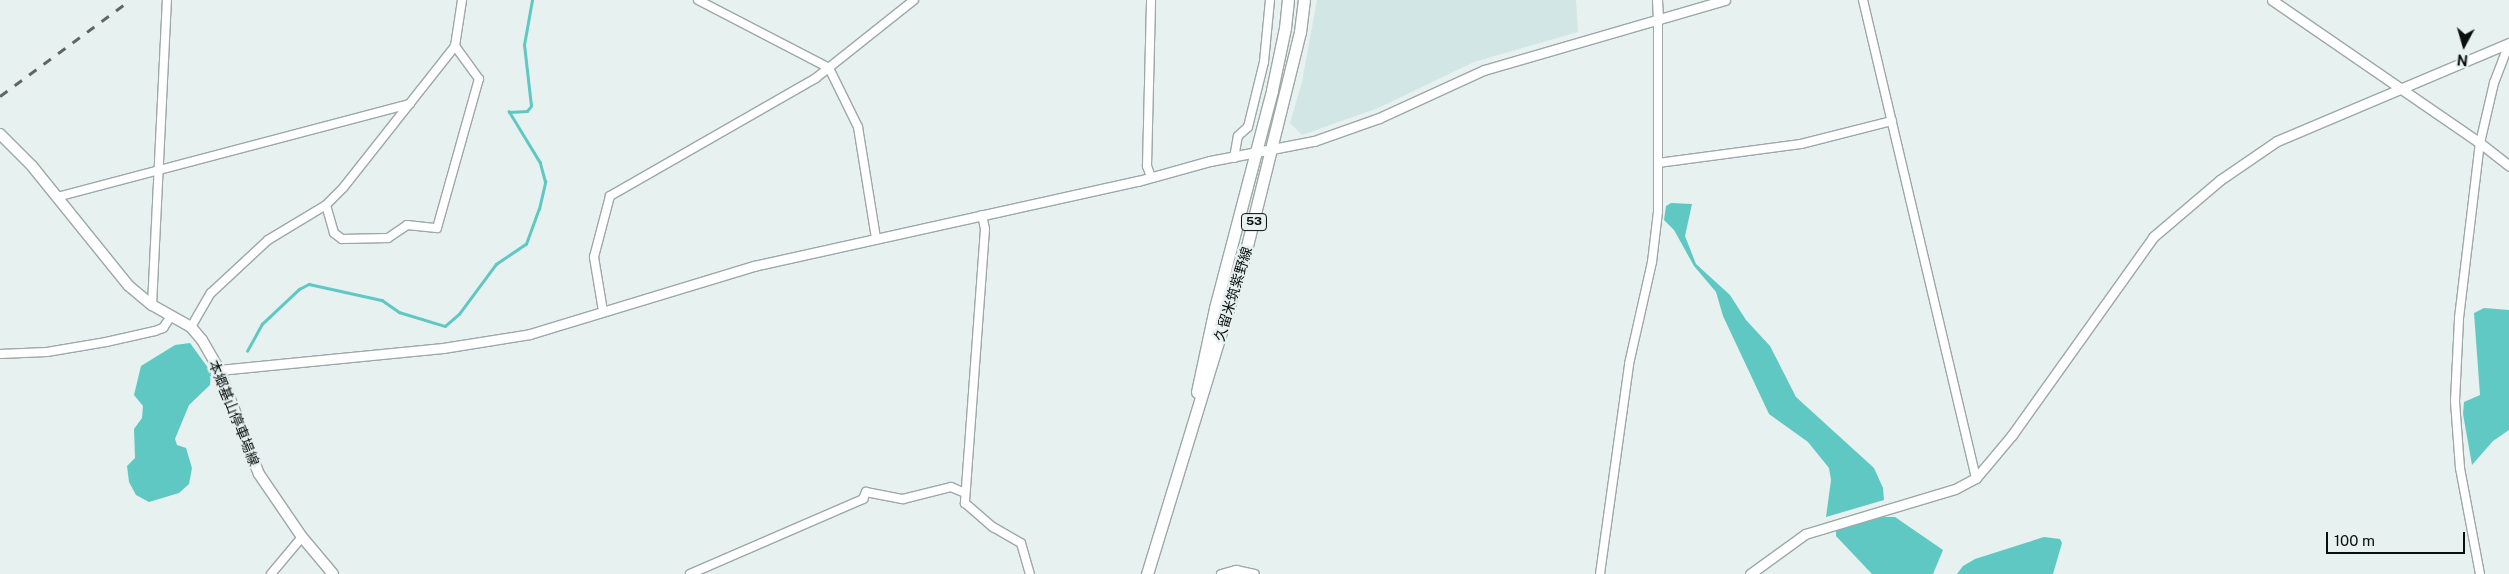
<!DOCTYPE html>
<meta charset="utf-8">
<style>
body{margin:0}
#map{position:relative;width:2509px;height:574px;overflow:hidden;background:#e6f1f0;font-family:"Public Sans","Noto Sans JP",sans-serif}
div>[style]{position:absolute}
.built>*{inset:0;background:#d2e7e5}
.forest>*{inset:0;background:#60c9c3}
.water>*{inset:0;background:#5fc8c2}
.stream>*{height:2.5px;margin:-1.25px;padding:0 1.25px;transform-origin:1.25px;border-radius:1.25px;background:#5fc8c2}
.roads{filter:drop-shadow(1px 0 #9da8a7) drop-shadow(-1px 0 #9da8a7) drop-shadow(0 1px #9da8a7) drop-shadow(0 -1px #9da8a7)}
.minor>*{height:8px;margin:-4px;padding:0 4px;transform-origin:4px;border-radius:4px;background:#fff}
.tertiary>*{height:9px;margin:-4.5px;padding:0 4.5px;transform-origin:4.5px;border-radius:4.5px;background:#fff}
.secondary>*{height:10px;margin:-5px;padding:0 5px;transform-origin:5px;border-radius:5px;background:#fff}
.primary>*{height:11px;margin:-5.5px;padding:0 5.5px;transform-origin:5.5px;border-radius:5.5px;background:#fff}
.rail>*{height:2.5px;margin-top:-1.25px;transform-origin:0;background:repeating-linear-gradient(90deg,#5f6564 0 9px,transparent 0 18px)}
span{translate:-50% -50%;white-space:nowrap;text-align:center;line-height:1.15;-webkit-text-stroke:4.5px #e6f1f0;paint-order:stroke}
.shield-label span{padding:1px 4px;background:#e6f1f0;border:1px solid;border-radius:4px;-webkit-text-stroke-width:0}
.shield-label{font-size:12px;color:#0a0e0d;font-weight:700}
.street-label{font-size:14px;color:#0a0e0d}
.north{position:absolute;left:2439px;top:20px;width:50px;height:50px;-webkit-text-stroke:4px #e6f1f0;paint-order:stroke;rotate:186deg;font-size:14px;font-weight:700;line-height:20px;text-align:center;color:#0a0e0d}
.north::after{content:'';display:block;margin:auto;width:18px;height:22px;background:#0a0e0d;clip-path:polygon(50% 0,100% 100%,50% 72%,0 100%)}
.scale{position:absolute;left:2326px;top:532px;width:139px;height:22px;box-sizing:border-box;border:2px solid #0a0e0d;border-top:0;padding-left:6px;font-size:15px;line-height:18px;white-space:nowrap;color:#0a0e0d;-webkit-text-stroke:4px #e6f1f0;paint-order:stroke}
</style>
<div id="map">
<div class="built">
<div style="clip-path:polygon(1317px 0,1576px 0,1578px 32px,1474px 62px,1378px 108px,1302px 135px,1290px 123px,1302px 82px)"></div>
</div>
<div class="forest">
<div style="clip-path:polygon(2484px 308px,2509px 310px,2509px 430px,2493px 441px,2472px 465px,2463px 414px,2464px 402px,2480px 395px,2474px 313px)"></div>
</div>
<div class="water">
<div style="clip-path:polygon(1671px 203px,1692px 204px,1685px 236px,1696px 264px,1730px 295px,1746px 320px,1770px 346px,1796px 397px,1874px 468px,1883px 488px,1884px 500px,1826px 517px,1831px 480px,1829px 468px,1808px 442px,1769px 414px,1723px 316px,1716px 292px,1694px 266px,1674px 230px,1664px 220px,1666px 206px)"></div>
<div style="clip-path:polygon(190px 343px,211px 372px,210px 385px,189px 405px,175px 439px,177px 445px,186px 448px,192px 468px,189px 484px,179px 493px,149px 502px,136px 495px,129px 482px,127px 466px,135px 458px,134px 429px,142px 418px,143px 406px,134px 395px,141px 366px,175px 345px)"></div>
<div style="clip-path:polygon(1883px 517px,1895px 517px,1943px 550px,1933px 574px,1872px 574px,1836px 536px,1836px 530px)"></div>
<div style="clip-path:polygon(2044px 537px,2060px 539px,2062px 543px,2053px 574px,1957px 574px,1963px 566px,1975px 559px)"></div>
</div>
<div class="stream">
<div style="left:247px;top:351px;width:31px;rotate:-61deg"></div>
<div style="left:262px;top:324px;width:51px;rotate:-43.4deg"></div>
<div style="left:299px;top:289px;width:11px;rotate:-27deg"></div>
<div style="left:309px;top:284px;width:75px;rotate:12.4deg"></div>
<div style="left:382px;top:300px;width:21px;rotate:35deg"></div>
<div style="left:399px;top:312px;width:48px;rotate:16.9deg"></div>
<div style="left:445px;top:326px;width:18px;rotate:-41deg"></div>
<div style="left:459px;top:314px;width:62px;rotate:-53.5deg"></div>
<div style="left:496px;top:264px;width:36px;rotate:-34deg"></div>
<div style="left:526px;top:244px;width:37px;rotate:-70deg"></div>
<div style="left:539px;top:209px;width:28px;rotate:-77deg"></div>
<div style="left:545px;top:182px;width:20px;rotate:-105deg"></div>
<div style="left:540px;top:163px;width:60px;rotate:-121.3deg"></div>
<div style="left:509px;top:112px;width:18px;rotate:-3deg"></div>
<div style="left:527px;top:111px;width:6px;rotate:-51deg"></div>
<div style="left:531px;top:106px;width:61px;rotate:-96.5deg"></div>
<div style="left:524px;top:45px;width:46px;rotate:-79.9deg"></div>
</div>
<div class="roads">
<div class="minor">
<div style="left:698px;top:0;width:148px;rotate:27.4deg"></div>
<div style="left:829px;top:68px;width:66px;rotate:63.8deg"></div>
<div style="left:858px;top:127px;width:112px;rotate:80.8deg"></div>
<div style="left:1863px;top:0;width:491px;rotate:76.7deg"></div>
<div style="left:1234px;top:158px;width:22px;rotate:-80deg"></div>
<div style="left:1238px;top:136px;width:13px;rotate:-42deg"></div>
<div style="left:1248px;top:127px;width:67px;rotate:-76.2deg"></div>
<div style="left:1264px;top:62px;width:62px;rotate:-84.5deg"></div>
<div style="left:1658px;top:163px;width:144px;rotate:-7.6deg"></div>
<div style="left:1801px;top:144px;width:94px;rotate:-14.2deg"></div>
<div style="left:1151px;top:177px;width:12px;rotate:-110deg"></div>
<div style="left:1147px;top:166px;width:166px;rotate:-88.6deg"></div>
<div style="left:57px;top:197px;width:365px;rotate:-14.8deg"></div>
<div style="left:326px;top:205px;width:29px;rotate:74deg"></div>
<div style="left:334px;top:233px;width:10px;rotate:37deg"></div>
<div style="left:342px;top:239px;width:46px;rotate:-1.2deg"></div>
<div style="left:388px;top:238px;width:23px;rotate:-34deg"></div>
<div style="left:407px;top:225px;width:30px;rotate:6deg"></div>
<div style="left:437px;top:228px;width:155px;rotate:-74.3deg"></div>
<div style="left:479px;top:79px;width:41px;rotate:-126deg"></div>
<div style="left:982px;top:215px;width:14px;rotate:78deg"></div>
<div style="left:985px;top:229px;width:275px;rotate:94.2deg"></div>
<div style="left:965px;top:503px;width:37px;rotate:41deg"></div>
<div style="left:993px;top:527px;width:32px;rotate:30deg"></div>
<div style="left:1021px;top:543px;width:32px;rotate:74deg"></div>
<div style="left:152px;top:305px;width:305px;rotate:-87.2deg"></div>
<div style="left:603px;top:311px;width:55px;rotate:-99.5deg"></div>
<div style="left:594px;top:257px;width:63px;rotate:-75.3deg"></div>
<div style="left:610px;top:196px;width:237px;rotate:-29.8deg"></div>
<div style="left:816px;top:78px;width:125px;rotate:-38.5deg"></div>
<div style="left:191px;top:327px;width:39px;rotate:-60deg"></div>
<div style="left:211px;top:293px;width:78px;rotate:-42.9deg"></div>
<div style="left:268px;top:240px;width:68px;rotate:-31.1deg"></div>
<div style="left:326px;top:205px;width:24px;rotate:-45deg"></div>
<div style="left:343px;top:188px;width:181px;rotate:-51.7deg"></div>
<div style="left:455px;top:46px;width:47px;rotate:-81.3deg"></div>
<div style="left:0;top:354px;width:47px;rotate:-2.4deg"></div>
<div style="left:47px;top:352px;width:60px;rotate:-9.6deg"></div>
<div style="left:106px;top:342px;width:50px;rotate:-12.7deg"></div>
<div style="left:155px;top:331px;width:9px;rotate:-21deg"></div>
<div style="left:163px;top:328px;width:14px;rotate:-56deg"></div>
<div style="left:271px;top:574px;width:48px;rotate:-50deg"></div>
<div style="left:690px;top:574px;width:189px;rotate:-23.4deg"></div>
<div style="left:863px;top:499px;width:8px;rotate:-67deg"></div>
<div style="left:866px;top:492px;width:38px;rotate:11deg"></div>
<div style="left:903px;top:499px;width:49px;rotate:-14deg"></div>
<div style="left:951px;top:487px;width:15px;rotate:23deg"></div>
<div style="left:1221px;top:574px;width:16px;rotate:-15deg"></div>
<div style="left:1236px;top:570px;width:19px;rotate:12deg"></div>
<div style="left:1600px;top:574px;width:212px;rotate:-82.1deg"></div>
<div style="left:1629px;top:364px;width:105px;rotate:-77.3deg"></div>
<div style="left:1652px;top:262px;width:50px;rotate:-83.2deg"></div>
<div style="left:1658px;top:212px;width:192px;rotate:-90deg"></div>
<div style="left:2480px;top:574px;width:108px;rotate:-100.7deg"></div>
<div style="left:2460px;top:468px;width:67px;rotate:-94.3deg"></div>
<div style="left:2455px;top:401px;width:83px;rotate:-87.2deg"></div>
<div style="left:2459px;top:318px;width:176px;rotate:-83.2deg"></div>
<div style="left:2480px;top:143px;width:62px;rotate:-76.9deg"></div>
<div style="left:2494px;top:83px;width:42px;rotate:-69deg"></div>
</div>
<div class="tertiary">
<div style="left:1657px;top:0;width:20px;rotate:87deg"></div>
<div style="left:2272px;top:0;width:252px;rotate:34.5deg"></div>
<div style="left:2480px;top:143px;width:37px;rotate:38deg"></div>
<div style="left:219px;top:370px;width:225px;rotate:-5.6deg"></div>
<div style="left:443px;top:348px;width:88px;rotate:-9.1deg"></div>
<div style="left:530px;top:334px;width:234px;rotate:-16.9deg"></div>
<div style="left:754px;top:266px;width:393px;rotate:-12.5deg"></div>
<div style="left:1138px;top:181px;width:75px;rotate:-15.5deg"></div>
<div style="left:1210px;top:161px;width:106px;rotate:-10.9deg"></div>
<div style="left:1314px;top:141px;width:69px;rotate:-19.5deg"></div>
<div style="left:1379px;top:118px;width:115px;rotate:-24.6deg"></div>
<div style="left:1484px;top:70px;width:251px;rotate:-16.2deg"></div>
<div style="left:1750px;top:574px;width:68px;rotate:-36deg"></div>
<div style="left:1805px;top:534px;width:157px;rotate:-16.7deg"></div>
<div style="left:1955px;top:489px;width:24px;rotate:-28deg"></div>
<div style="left:1976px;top:478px;width:56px;rotate:-50.1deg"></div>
<div style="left:2012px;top:435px;width:243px;rotate:-54.5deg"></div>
<div style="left:2153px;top:237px;width:88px;rotate:-40.4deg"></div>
<div style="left:2220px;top:180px;width:69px;rotate:-34.4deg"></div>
<div style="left:2277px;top:141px;width:252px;rotate:-22.9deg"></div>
</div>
<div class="secondary">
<div style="left:0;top:134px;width:45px;rotate:45deg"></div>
<div style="left:32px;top:166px;width:154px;rotate:51.1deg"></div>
<div style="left:129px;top:286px;width:30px;rotate:40deg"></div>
<div style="left:152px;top:305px;width:45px;rotate:29.4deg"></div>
<div style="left:191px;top:327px;width:17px;rotate:50deg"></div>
<div style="left:202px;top:340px;width:34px;rotate:60deg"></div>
<div style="left:219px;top:370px;width:111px;rotate:69deg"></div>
<div style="left:259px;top:474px;width:76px;rotate:55.7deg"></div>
<div style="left:302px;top:537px;width:48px;rotate:50deg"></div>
</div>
<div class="primary">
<div style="left:1197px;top:392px;width:86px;rotate:-77.9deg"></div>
<div style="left:1215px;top:308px;width:225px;rotate:-75.3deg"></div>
<div style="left:1272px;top:90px;width:63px;rotate:-78.2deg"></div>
<div style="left:1285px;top:28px;width:28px;rotate:-84deg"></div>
<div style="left:1147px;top:574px;width:335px;rotate:-73deg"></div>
<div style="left:1245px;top:254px;width:229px;rotate:-76.1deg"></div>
<div style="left:1300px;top:32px;width:32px;rotate:-83deg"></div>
</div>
</div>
<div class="rail">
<div style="left:0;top:96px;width:162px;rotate:-36.4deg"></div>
</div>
<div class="shield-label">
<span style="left:1254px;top:222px">53</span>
</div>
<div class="street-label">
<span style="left:1233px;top:294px;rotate:-73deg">久留米筑紫野線</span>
<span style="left:234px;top:413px;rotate:68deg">本郷基山停車場線</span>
</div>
<div class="north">N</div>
<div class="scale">100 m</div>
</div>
